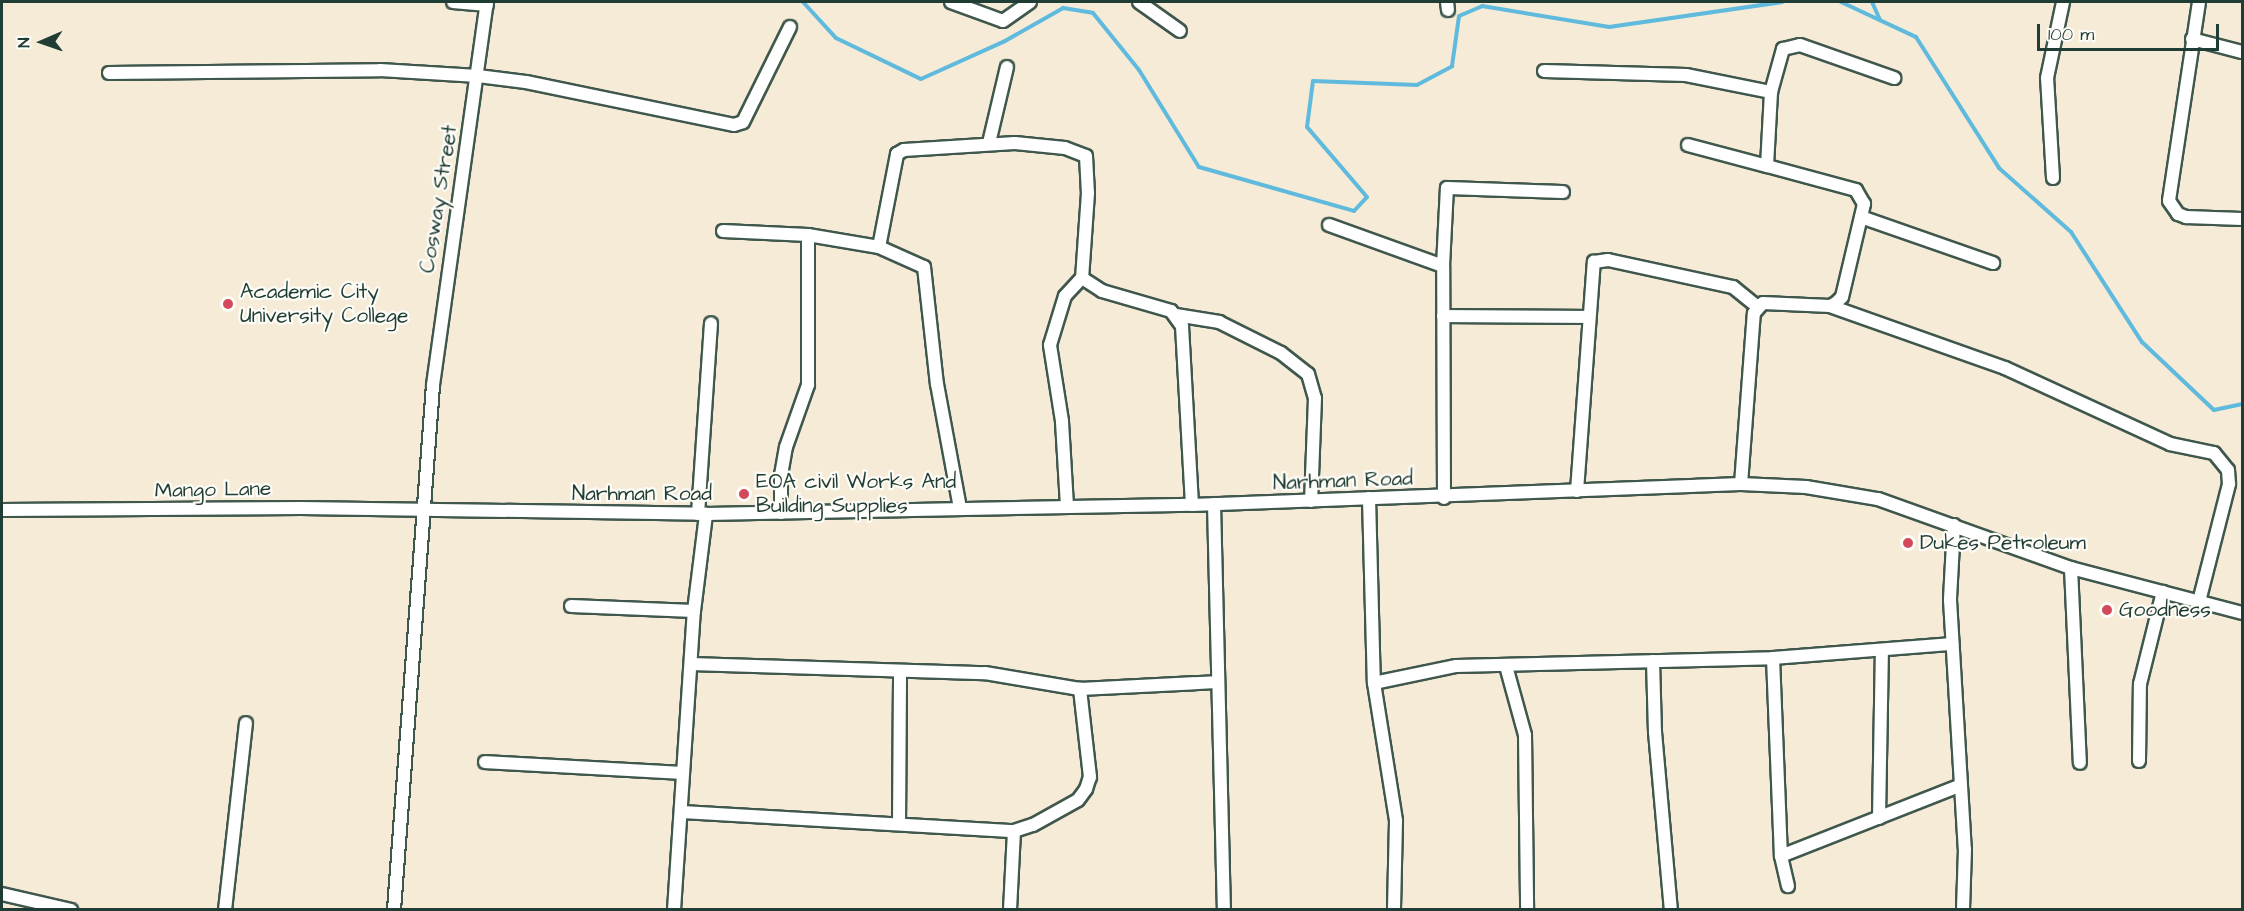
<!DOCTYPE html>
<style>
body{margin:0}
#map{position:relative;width:2244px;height:911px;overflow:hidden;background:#f5ebd7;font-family:"Architects Daughter",sans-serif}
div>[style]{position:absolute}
.stream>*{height:4px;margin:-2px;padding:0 2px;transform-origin:2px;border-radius:2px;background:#5fbadd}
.roads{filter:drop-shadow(2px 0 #3f574c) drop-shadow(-2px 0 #3f574c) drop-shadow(0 2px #3f574c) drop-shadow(0 -2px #3f574c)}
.minor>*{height:12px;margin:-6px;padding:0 6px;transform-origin:6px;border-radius:6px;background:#fff}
.dots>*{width:16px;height:16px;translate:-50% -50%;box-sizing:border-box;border:3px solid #fdfcf7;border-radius:50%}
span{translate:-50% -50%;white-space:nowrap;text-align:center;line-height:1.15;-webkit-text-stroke:4.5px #fdfcf7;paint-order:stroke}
.street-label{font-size:21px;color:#1f3d34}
.poi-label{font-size:21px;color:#1f3d34}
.left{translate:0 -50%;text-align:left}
.frame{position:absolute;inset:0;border:3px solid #1f3d34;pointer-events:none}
.north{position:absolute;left:12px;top:12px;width:60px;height:60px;-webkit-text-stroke:4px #fdfcf7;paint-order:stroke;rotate:268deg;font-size:16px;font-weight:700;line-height:24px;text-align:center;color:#1f3d34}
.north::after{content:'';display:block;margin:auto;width:21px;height:27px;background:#1f3d34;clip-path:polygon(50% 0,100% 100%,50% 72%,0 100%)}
.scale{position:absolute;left:2037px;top:24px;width:182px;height:27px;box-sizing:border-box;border:3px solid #1f3d34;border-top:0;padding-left:8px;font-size:18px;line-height:21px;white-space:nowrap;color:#1f3d34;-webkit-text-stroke:4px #fdfcf7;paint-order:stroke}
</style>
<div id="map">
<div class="stream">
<div style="left:803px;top:2px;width:49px;rotate:47.5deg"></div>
<div style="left:836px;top:38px;width:94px;rotate:25.8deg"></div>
<div style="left:921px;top:79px;width:92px;rotate:-24.3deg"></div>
<div style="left:1005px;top:41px;width:67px;rotate:-29.6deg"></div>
<div style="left:1063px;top:8px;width:30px;rotate:9deg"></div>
<div style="left:1093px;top:13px;width:73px;rotate:51.1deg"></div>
<div style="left:1139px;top:70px;width:114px;rotate:58.3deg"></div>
<div style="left:1199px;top:167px;width:161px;rotate:15.8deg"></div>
<div style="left:1354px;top:211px;width:19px;rotate:-47deg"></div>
<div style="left:1367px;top:197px;width:92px;rotate:-130.6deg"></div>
<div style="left:1307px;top:127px;width:46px;rotate:-82.6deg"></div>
<div style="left:1313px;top:81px;width:104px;rotate:2.2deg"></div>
<div style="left:1417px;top:85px;width:40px;rotate:-28deg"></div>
<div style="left:1452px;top:66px;width:50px;rotate:-82deg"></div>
<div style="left:1459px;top:16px;width:25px;rotate:-23deg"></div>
<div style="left:1482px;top:6px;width:129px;rotate:9.4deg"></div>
<div style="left:1609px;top:27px;width:175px;rotate:-8.2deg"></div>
<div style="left:1841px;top:2px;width:83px;rotate:25deg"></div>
<div style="left:1916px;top:37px;width:155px;rotate:57.6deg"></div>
<div style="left:1999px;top:168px;width:96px;rotate:41.6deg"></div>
<div style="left:2071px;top:232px;width:131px;rotate:57.2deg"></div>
<div style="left:2142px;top:342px;width:99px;rotate:43.4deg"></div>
<div style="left:2214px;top:410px;width:29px;rotate:-12deg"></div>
<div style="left:1872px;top:2px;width:20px;rotate:66deg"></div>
</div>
<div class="roads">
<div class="minor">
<div style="left:453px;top:2px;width:34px;rotate:5deg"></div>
<div style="left:951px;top:2px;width:55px;rotate:20.1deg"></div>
<div style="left:1003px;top:21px;width:33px;rotate:-35deg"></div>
<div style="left:1139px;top:2px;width:50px;rotate:35.3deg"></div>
<div style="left:1447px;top:2px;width:8px;rotate:83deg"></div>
<div style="left:2199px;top:2px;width:201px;rotate:98.6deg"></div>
<div style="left:2169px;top:201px;width:16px;rotate:55deg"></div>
<div style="left:2178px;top:214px;width:9px;rotate:21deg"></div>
<div style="left:2186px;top:217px;width:56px;rotate:2deg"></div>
<div style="left:2192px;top:39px;width:52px;rotate:14.6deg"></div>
<div style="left:1544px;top:71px;width:142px;rotate:1.6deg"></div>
<div style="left:1686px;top:75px;width:87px;rotate:11.3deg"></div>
<div style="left:109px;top:73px;width:271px;rotate:-0.6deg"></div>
<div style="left:380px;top:70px;width:98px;rotate:3.5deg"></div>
<div style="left:478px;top:76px;width:48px;rotate:7.1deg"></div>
<div style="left:526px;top:82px;width:212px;rotate:11.7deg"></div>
<div style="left:734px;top:125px;width:9px;rotate:-18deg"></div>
<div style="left:743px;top:122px;width:106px;rotate:-63.7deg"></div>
<div style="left:989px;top:143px;width:78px;rotate:-76.7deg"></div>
<div style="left:1688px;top:145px;width:82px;rotate:14.9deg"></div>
<div style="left:2053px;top:178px;width:100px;rotate:-93.4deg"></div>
<div style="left:2047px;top:78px;width:78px;rotate:-78.1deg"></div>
<div style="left:1861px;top:217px;width:140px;rotate:19.2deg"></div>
<div style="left:1329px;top:225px;width:121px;rotate:19.8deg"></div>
<div style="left:723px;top:231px;width:85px;rotate:2.7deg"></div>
<div style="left:808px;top:235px;width:72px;rotate:9.6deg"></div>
<div style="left:879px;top:247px;width:49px;rotate:24deg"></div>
<div style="left:924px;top:267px;width:118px;rotate:83.7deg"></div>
<div style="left:937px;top:384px;width:126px;rotate:79.5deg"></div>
<div style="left:879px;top:247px;width:95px;rotate:-79deg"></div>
<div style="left:897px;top:154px;width:8px;rotate:-30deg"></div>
<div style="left:904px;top:150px;width:111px;rotate:-3.6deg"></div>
<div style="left:1015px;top:143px;width:50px;rotate:5.7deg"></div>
<div style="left:1065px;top:148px;width:22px;rotate:21deg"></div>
<div style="left:1086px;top:156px;width:37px;rotate:87deg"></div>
<div style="left:1088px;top:193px;width:85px;rotate:94deg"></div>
<div style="left:1082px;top:278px;width:24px;rotate:33deg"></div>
<div style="left:1102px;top:291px;width:72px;rotate:16.2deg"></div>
<div style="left:1171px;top:311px;width:19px;rotate:54deg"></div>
<div style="left:1182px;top:326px;width:179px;rotate:86.8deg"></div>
<div style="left:1830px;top:306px;width:186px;rotate:19.5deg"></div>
<div style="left:2005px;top:368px;width:182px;rotate:24.7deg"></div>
<div style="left:2170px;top:444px;width:45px;rotate:11.6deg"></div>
<div style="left:2214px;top:453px;width:22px;rotate:51deg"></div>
<div style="left:2228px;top:470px;width:14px;rotate:86deg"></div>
<div style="left:2229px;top:484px;width:122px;rotate:104.3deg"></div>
<div style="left:1176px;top:315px;width:44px;rotate:9.2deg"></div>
<div style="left:1219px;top:322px;width:69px;rotate:26.6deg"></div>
<div style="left:1281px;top:353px;width:34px;rotate:38deg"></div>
<div style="left:1308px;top:374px;width:25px;rotate:74deg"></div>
<div style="left:1315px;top:398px;width:103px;rotate:92.2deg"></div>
<div style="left:1443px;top:316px;width:146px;rotate:0.4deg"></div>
<div style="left:1741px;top:484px;width:171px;rotate:-85.7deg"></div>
<div style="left:1754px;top:313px;width:13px;rotate:-48deg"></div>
<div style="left:1763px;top:303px;width:67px;rotate:2.6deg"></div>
<div style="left:1830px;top:306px;width:7px;rotate:-27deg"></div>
<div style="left:1836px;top:303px;width:8px;rotate:-45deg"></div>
<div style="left:1842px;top:297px;width:96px;rotate:-76.7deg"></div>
<div style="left:1864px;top:204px;width:16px;rotate:-120deg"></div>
<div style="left:1856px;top:190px;width:92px;rotate:-164.9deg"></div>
<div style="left:1767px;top:166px;width:74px;rotate:-86.9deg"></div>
<div style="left:1771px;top:92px;width:45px;rotate:-74.4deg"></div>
<div style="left:1783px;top:49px;width:17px;rotate:-13deg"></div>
<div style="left:1800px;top:45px;width:100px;rotate:19.3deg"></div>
<div style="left:1577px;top:491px;width:230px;rotate:-85.8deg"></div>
<div style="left:1594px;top:262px;width:14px;rotate:-8deg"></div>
<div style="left:1608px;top:260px;width:128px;rotate:12.2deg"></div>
<div style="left:1733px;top:287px;width:32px;rotate:39deg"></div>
<div style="left:1369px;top:498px;width:185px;rotate:88.5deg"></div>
<div style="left:1374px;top:683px;width:140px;rotate:80.9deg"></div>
<div style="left:1396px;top:821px;width:89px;rotate:91.3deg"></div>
<div style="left:1444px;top:498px;width:232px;rotate:-90.2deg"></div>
<div style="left:1443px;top:266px;width:78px;rotate:-87.1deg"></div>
<div style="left:1447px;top:188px;width:116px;rotate:2deg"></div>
<div style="left:1214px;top:504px;width:406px;rotate:88.6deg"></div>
<div style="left:1067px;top:506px;width:85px;rotate:-93.4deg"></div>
<div style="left:1062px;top:421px;width:77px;rotate:-99deg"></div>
<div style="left:1050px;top:345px;width:51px;rotate:-73deg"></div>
<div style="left:1065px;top:296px;width:25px;rotate:-47deg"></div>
<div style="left:2px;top:510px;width:299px;rotate:-0.4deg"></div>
<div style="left:301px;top:508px;width:405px;rotate:0.8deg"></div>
<div style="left:706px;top:514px;width:486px;rotate:-1.1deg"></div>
<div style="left:1192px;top:505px;width:549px;rotate:-2.19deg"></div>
<div style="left:1741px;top:484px;width:65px;rotate:2.6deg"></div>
<div style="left:1806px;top:487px;width:73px;rotate:9.5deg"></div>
<div style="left:1878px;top:499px;width:205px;rotate:19.7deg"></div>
<div style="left:2071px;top:568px;width:177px;rotate:14.7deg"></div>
<div style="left:781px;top:513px;width:38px;rotate:-90deg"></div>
<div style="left:781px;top:475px;width:28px;rotate:-80deg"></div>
<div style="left:786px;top:447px;width:66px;rotate:-70.5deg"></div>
<div style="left:808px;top:385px;width:150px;rotate:-90deg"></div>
<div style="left:698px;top:514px;width:191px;rotate:-86.1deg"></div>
<div style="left:1954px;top:525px;width:75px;rotate:93.1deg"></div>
<div style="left:1950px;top:600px;width:249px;rotate:86.6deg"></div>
<div style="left:1965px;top:849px;width:61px;rotate:91.9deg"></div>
<div style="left:2071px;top:568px;width:195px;rotate:87.4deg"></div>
<div style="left:571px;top:606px;width:123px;rotate:2.3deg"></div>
<div style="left:1773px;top:658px;width:198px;rotate:87.7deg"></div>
<div style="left:1781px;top:856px;width:31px;rotate:77deg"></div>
<div style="left:1653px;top:661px;width:71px;rotate:88.4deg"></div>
<div style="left:1655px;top:732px;width:179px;rotate:84.9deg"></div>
<div style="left:691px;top:664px;width:294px;rotate:1.8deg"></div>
<div style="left:985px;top:673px;width:96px;rotate:9.6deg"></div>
<div style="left:1080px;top:689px;width:136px;rotate:-2.9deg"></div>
<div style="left:1506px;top:666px;width:72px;rotate:74.6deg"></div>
<div style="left:1525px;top:735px;width:175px;rotate:89.3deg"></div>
<div style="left:1374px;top:683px;width:84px;rotate:-11.7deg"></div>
<div style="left:1456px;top:666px;width:317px;rotate:-1.4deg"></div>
<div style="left:1773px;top:658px;width:180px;rotate:-4.5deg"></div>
<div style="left:2139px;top:761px;width:77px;rotate:-89.3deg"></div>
<div style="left:2140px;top:684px;width:95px;rotate:-76deg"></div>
<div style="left:485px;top:762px;width:197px;rotate:3.2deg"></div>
<div style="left:682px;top:812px;width:333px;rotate:3.3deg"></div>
<div style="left:1014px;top:831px;width:20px;rotate:-18deg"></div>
<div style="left:1033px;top:825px;width:51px;rotate:-29.1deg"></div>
<div style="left:1078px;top:800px;width:14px;rotate:-54deg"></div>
<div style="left:1086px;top:789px;width:13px;rotate:-72deg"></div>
<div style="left:1090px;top:777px;width:89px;rotate:-96.5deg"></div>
<div style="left:1879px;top:818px;width:167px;rotate:-89deg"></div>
<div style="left:899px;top:824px;width:151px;rotate:-89.6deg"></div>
<div style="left:1781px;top:856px;width:191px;rotate:-21.5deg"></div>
<div style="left:2px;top:894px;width:71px;rotate:13.1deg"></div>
<div style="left:225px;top:910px;width:188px;rotate:-83.6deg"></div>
<div style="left:394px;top:910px;width:526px;rotate:-85.75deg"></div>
<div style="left:433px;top:385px;width:387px;rotate:-82deg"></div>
<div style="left:674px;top:910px;width:300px;rotate:-86.2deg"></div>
<div style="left:694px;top:611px;width:98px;rotate:-82.9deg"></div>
<div style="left:1010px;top:910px;width:79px;rotate:-87.1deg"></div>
</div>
</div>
<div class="dots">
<div style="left:228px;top:304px;background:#d1495b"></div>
<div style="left:744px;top:494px;background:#d1495b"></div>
<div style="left:1908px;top:543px;background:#d1495b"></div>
<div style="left:2107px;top:610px;background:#d1495b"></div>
</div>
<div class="street-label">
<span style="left:439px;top:199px;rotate:-81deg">Cosway Street</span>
<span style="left:1343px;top:481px;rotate:-2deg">Narhman Road</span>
<span style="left:213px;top:490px;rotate:-1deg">Mango Lane</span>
<span style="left:642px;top:494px">Narhman Road</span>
</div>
<div class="poi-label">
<span class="left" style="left:240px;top:304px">Academic City<br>University College</span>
<span class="left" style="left:756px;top:494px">EOA civil Works And<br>Building Supplies</span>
<span class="left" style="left:1920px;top:543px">Dukes Petroleum</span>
<span class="left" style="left:2119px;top:610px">Goodness</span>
</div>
<div class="frame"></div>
<div class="north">N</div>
<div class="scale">100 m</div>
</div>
